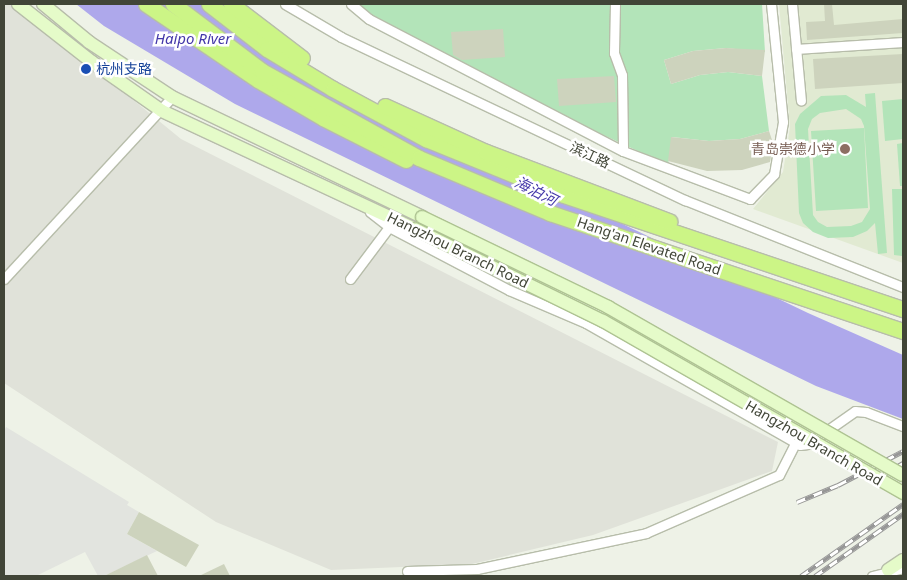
<!DOCTYPE html>
<meta charset="utf-8">
<style>
body{margin:0}
#map{position:relative;width:907px;height:580px;overflow:hidden;background:#eef2e7;font-family:"Noto Sans","Noto Sans SC",sans-serif}
div>[style]{position:absolute}
.industrial>*{inset:0;background:#e0e2d9}
.education>*{inset:0;background:#e1ead2}
.green>*{inset:0;background:#b3e4b9}
.parking>*{inset:0;background:#e2e4df}
.water>*{inset:0;background:#aea8eb}
.building>*{inset:0;background:#cdd3bd}
.roads{filter:drop-shadow(1px 0 #b7bdaa) drop-shadow(-1px 0 #b7bdaa) drop-shadow(0 1px #b7bdaa) drop-shadow(0 -1px #b7bdaa)}
.minor>*{height:9px;margin:-4.5px;padding:0 4.5px;transform-origin:4.5px;border-radius:4.5px;background:#fff}
.secondary>*{height:12px;margin:-6px;padding:0 6px;transform-origin:6px;border-radius:6px;background:#e5fbc9}
.trunk>*{height:15px;margin:-7.5px;padding:0 7.5px;transform-origin:7.5px;border-radius:7.5px;background:#ccf586}
.rail>*{height:5px;margin-top:-2.5px;transform-origin:0;background:repeating-linear-gradient(90deg,#fff 0 9px,#969696 0 18px);box-sizing:border-box;border-block:1px solid #969696}
.bridges{filter:drop-shadow(1px 0 #aec392) drop-shadow(-1px 0 #aec392) drop-shadow(0 1px #aec392) drop-shadow(0 -1px #aec392)}
.secondary-bridge>*{height:12px;margin:-6px;padding:0 6px;transform-origin:6px;border-radius:6px;background:#e5fbc9}
.dots>*{width:14px;height:14px;translate:-50% -50%;box-sizing:border-box;border:2px solid #fff;border-radius:50%}
span{translate:-50% -50%;white-space:nowrap;text-align:center;line-height:1.15;-webkit-text-stroke:5px #fff;paint-order:stroke}
.transit-label{font-size:14px;color:#164399}
.left{translate:0 -50%;text-align:left}
.education-label{font-size:14px;color:#785e54}
.right{translate:-100% -50%;text-align:right}
.street-label{font-size:14px;color:#414537}
.water-label{font-size:15px;color:#4438a9;font-style:italic}
.frame{position:absolute;inset:0;border:5px solid #414537;pointer-events:none}
</style>
<div id="map">
<div class="industrial">
<div style="clip-path:polygon(4px 4px,16px 4px,181px 139px,778px 442px,772px 471px,593px 535px,472px 564px,331px 570px,216px 522px,4px 383px)"></div>
</div>
<div class="education">
<div style="clip-path:polygon(779px 4px,903px 4px,903px 263px,753px 209px,783px 172px,790px 127px)"></div>
</div>
<div class="green">
<div style="clip-path:polygon(351px 4px,762px 4px,765px 52px,726px 48px,693px 51px,664px 60px,671px 84px,700px 75px,728px 72px,762px 76px,769px 131px,740px 139px,709px 141px,672px 137px,668px 165px,541px 106px,369px 19px)"></div>
<div style="clip-path:polygon(evenodd,875px 93px,887px 253px,878px 254px,875px 223px,867px 231px,853px 237px,828px 238px,813px 232px,803px 223px,799px 213px,795px 124px,800px 114px,821px 96px,846px 95px,866px 107px,865px 94px,875px 93px,846px 109px,861px 119px,864px 126px,870px 209px,862px 222px,851px 226px,827px 227px,818px 222px,813px 215px,808px 129px,812px 119px,820px 113px,846px 109px)"></div>
<div style="clip-path:polygon(903px 99px,903px 139px,885px 141px,882px 101px)"></div>
<div style="clip-path:polygon(864px 128px,868px 208px,816px 211px,811px 131px)"></div>
<div style="clip-path:polygon(903px 143px,903px 186px,900px 186px,897px 144px)"></div>
<div style="clip-path:polygon(892px 189px,903px 189px,902px 256px,894px 255px)"></div>
</div>
<div class="parking">
<div style="clip-path:polygon(6px 427px,129px 502px,127px 505px,139px 512px,127px 534px,157px 551px,104px 576px,98px 576px,85px 552px,36px 576px,4px 576px,4px 431px)"></div>
</div>
<div class="water">
<div style="clip-path:polygon(76px 4px,204px 4px,358px 97px,808px 313px,903px 355px,903px 419px,816px 386px,235px 104px,104px 26px)"></div>
</div>
<div class="building">
<div style="clip-path:polygon(824px 4px,832px 4px,834px 25px,903px 19px,903px 33px,807px 40px,806px 22px,825px 21px)"></div>
<div style="clip-path:polygon(503px 29px,505px 57px,462px 60px,453px 55px,451px 32px)"></div>
<div style="clip-path:polygon(726px 48px,765px 50px,762px 76px,728px 72px,700px 75px,671px 84px,664px 60px,693px 51px)"></div>
<div style="clip-path:polygon(903px 54px,903px 83px,815px 89px,813px 59px)"></div>
<div style="clip-path:polygon(614px 76px,616px 102px,559px 106px,557px 79px)"></div>
<div style="clip-path:polygon(769px 131px,773px 143px,770px 162px,742px 170px,707px 171px,668px 161px,671px 137px,709px 141px,740px 139px)"></div>
<div style="clip-path:polygon(139px 512px,199px 545px,186px 567px,127px 534px)"></div>
<div style="clip-path:polygon(147px 555px,158px 576px,104px 576px)"></div>
<div style="clip-path:polygon(224px 564px,230px 576px,199px 576px)"></div>
</div>
<div class="roads">
<div class="minor">
<div style="left:285px;top:4px;width:65px;rotate:30.5deg"></div>
<div style="left:341px;top:37px;width:381px;rotate:25.4deg"></div>
<div style="left:685px;top:200px;width:235px;rotate:21.8deg"></div>
<div style="left:351px;top:4px;width:23px;rotate:40deg"></div>
<div style="left:369px;top:19px;width:286px;rotate:27.5deg"></div>
<div style="left:623px;top:151px;width:136px;rotate:20.7deg"></div>
<div style="left:750px;top:199px;width:35px;rotate:-46deg"></div>
<div style="left:774px;top:174px;width:53px;rotate:-80.2deg"></div>
<div style="left:783px;top:122px;width:119px;rotate:-95.8deg"></div>
<div style="left:615px;top:4px;width:49px;rotate:91.2deg"></div>
<div style="left:614px;top:53px;width:23px;rotate:70deg"></div>
<div style="left:622px;top:75px;width:76px;rotate:89.2deg"></div>
<div style="left:792px;top:4px;width:97px;rotate:84.7deg"></div>
<div style="left:796px;top:49px;width:107px;rotate:-3.7deg"></div>
<div style="left:370px;top:212px;width:24px;rotate:38deg"></div>
<div style="left:389px;top:227px;width:136px;rotate:27.7deg"></div>
<div style="left:509px;top:290px;width:84px;rotate:23.2deg"></div>
<div style="left:586px;top:323px;width:246px;rotate:29.7deg"></div>
<div style="left:800px;top:445px;width:8px;rotate:-7deg"></div>
<div style="left:808px;top:444px;width:57px;rotate:-35.1deg"></div>
<div style="left:855px;top:411px;width:11px;rotate:5deg"></div>
<div style="left:866px;top:412px;width:40px;rotate:21deg"></div>
<div style="left:4px;top:279px;width:248px;rotate:-47.3deg"></div>
<div style="left:350px;top:279px;width:65px;rotate:-53.1deg"></div>
<div style="left:407px;top:571px;width:70px;rotate:-1.6deg"></div>
<div style="left:477px;top:569px;width:173px;rotate:-12deg"></div>
<div style="left:646px;top:533px;width:145px;rotate:-23.6deg"></div>
<div style="left:779px;top:475px;width:37px;rotate:-63deg"></div>
<div style="left:872px;top:576px;width:32px;rotate:-14deg"></div>
</div>
<div class="secondary">
<div style="left:18px;top:4px;width:94px;rotate:38.1deg"></div>
<div style="left:92px;top:62px;width:85px;rotate:35deg"></div>
<div style="left:162px;top:111px;width:279px;rotate:25deg"></div>
<div style="left:43px;top:4px;width:60px;rotate:39.6deg"></div>
<div style="left:89px;top:42px;width:100px;rotate:33.5deg"></div>
<div style="left:172px;top:97px;width:277px;rotate:25.6deg"></div>
<div style="left:888px;top:570px;width:18px;rotate:-34deg"></div>
</div>
<div class="trunk">
<div style="left:146px;top:4px;width:135px;rotate:34.2deg"></div>
<div style="left:258px;top:80px;width:75px;rotate:30.3deg"></div>
<div style="left:323px;top:118px;width:93px;rotate:26.8deg"></div>
<div style="left:173px;top:4px;width:111px;rotate:37deg"></div>
<div style="left:262px;top:71px;width:179px;rotate:29deg"></div>
<div style="left:419px;top:158px;width:142px;rotate:22.8deg"></div>
<div style="left:550px;top:213px;width:372px;rotate:18.5deg"></div>
<div style="left:209px;top:4px;width:73px;rotate:37.8deg"></div>
<div style="left:267px;top:49px;width:77px;rotate:31.2deg"></div>
<div style="left:333px;top:89px;width:106px;rotate:28.3deg"></div>
<div style="left:426px;top:139px;width:146px;rotate:22.2deg"></div>
<div style="left:561px;top:194px;width:361px;rotate:18.6deg"></div>
<div style="left:231px;top:4px;width:89px;rotate:37.3deg"></div>
<div style="left:385px;top:106px;width:111px;rotate:24.5deg"></div>
<div style="left:486px;top:152px;width:196px;rotate:20.7deg"></div>
</div>
</div>
<div class="rail">
<div style="left:884px;top:474px;width:22px;rotate:-30deg"></div>
<div style="left:797px;top:502px;width:44px;rotate:-22.5deg"></div>
<div style="left:838px;top:485px;width:73px;rotate:-27.6deg"></div>
<div style="left:801px;top:576px;width:125px;rotate:-35.2deg"></div>
<div style="left:815px;top:576px;width:108px;rotate:-35.2deg"></div>
</div>
<div class="bridges">
<div class="secondary-bridge">
<div style="left:422px;top:217px;width:207px;rotate:25.8deg"></div>
<div style="left:608px;top:307px;width:339px;rotate:29.7deg"></div>
<div style="left:415px;top:229px;width:209px;rotate:26.1deg"></div>
<div style="left:603px;top:321px;width:346px;rotate:29.8deg"></div>
</div>
</div>
<div class="dots">
<div style="left:86px;top:69px;background:#1a4fb4"></div>
<div style="left:845px;top:149px;background:#8d6e63"></div>
</div>
<div class="transit-label">
<span class="left" style="left:96px;top:69px">杭州支路</span>
</div>
<div class="education-label">
<span class="right" style="left:835px;top:149px">青岛崇德小学</span>
</div>
<div class="street-label">
<span style="left:590px;top:155px;rotate:25deg">滨江路</span>
<span style="left:649px;top:246px;rotate:19deg">Hang'an Elevated Road</span>
<span style="left:458px;top:250px;rotate:26deg">Hangzhou Branch Road</span>
<span style="left:814px;top:443px;rotate:30deg">Hangzhou Branch Road</span>
</div>
<div class="water-label">
<span style="left:193px;top:39px">Haipo River</span>
<span style="left:536px;top:191px;rotate:27deg">海泊河</span>
</div>
<div class="frame"></div>
</div>
